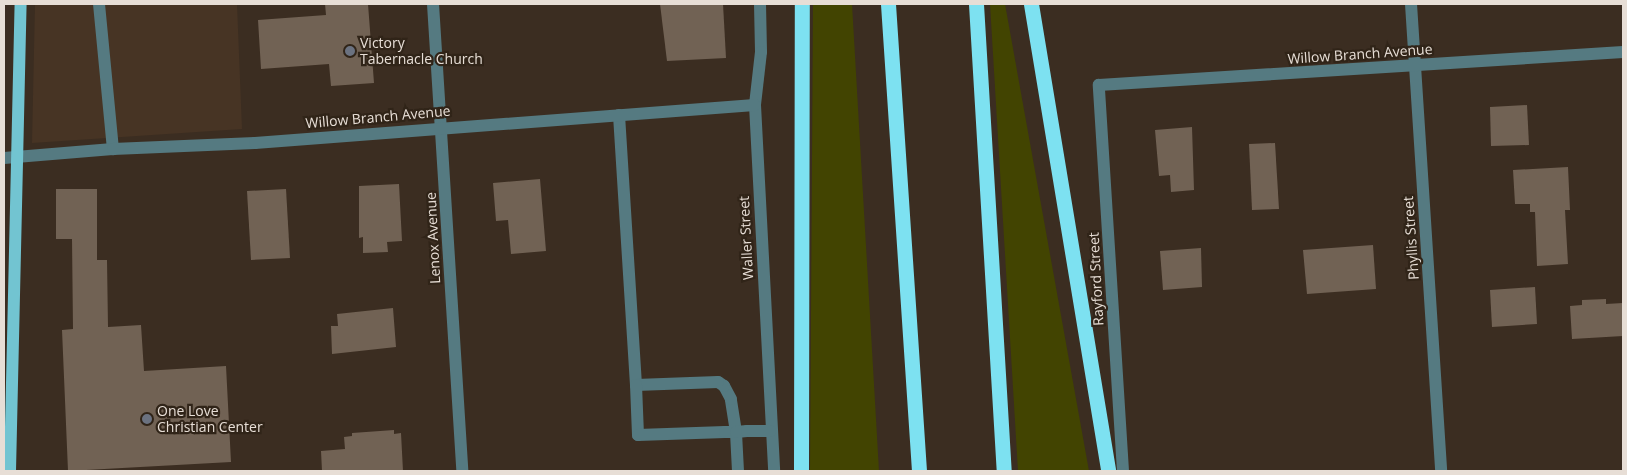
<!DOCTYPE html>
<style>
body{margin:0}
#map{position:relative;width:1627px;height:475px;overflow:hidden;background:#3b2d21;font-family:"Open Sans",sans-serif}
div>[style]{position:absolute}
.built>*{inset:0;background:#473424}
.green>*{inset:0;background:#424401}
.building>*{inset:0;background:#716254}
.minor>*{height:12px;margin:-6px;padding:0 6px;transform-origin:6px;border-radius:6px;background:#557a81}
.major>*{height:12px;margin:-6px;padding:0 6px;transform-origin:6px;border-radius:6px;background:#72c4d1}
.highway>*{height:15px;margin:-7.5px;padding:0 7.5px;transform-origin:7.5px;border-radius:7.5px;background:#7de1f1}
.dots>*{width:14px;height:14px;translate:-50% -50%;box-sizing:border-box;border:2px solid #302418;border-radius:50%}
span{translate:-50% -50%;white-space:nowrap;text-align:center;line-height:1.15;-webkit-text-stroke:4.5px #302418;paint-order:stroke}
.poi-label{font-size:14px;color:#e7ded6}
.left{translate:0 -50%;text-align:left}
.street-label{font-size:14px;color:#e7ded6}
.frame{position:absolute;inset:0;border:5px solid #e7ded6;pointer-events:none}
</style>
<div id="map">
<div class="built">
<div style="clip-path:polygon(35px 4px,237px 4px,242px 129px,32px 143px)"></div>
</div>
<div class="green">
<div style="clip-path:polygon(813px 4px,852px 4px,879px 471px,810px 471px)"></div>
<div style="clip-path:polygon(990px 4px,1005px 4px,1089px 471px,1018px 471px)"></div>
</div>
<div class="building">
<div style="clip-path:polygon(325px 4px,368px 4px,374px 83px,331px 86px,329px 64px,261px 69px,258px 20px,326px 15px)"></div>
<div style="clip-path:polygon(660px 4px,723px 4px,726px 58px,667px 61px)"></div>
<div style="clip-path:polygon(1527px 105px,1529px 145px,1491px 146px,1490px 107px)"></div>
<div style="clip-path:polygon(1192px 127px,1194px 190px,1171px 192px,1170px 175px,1159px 176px,1155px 130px)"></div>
<div style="clip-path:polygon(1275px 143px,1279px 209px,1252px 210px,1249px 144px)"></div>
<div style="clip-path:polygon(1568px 167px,1570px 210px,1565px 210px,1568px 264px,1537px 266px,1535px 212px,1530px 212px,1530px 204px,1515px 204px,1513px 170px)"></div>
<div style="clip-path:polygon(540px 179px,546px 251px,511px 254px,508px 220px,496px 221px,493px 183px)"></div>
<div style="clip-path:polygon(399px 184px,402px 241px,387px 242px,388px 252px,363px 253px,363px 237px,359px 238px,359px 186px)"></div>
<div style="clip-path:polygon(56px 189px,97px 189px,97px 260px,107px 260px,108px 327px,141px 325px,144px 371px,226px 366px,231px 462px,68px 471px,62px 330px,73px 329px,72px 239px,56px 239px)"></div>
<div style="clip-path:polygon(286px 189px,290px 258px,251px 260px,247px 191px)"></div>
<div style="clip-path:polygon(1373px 245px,1376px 289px,1307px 294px,1303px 250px)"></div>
<div style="clip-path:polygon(1201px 248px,1202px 287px,1163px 290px,1160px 251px)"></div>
<div style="clip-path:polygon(1535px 287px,1537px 324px,1492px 327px,1490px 290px)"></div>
<div style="clip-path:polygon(1606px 299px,1606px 304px,1623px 303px,1623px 336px,1572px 339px,1570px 306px,1582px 305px,1582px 300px)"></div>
<div style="clip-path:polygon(393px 308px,396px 347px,332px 354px,331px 326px,338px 326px,337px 314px)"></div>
<div style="clip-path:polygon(394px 430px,394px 434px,401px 433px,403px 471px,322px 471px,321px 451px,345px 449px,344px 437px,352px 436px,352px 433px)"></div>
</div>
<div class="minor">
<div style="left:99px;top:4px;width:146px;rotate:84.5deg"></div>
<div style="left:433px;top:4px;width:468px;rotate:86.4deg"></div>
<div style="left:760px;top:4px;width:48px;rotate:88.8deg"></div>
<div style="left:761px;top:52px;width:53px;rotate:96.5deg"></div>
<div style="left:755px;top:105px;width:366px;rotate:87deg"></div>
<div style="left:1411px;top:4px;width:468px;rotate:86.3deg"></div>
<div style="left:619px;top:115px;width:271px;rotate:86.4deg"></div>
<div style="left:4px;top:158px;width:109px;rotate:-4.7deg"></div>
<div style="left:113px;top:149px;width:142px;rotate:-2.4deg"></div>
<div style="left:255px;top:143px;width:501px;rotate:-4.35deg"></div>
<div style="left:738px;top:471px;width:39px;rotate:-93deg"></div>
<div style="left:736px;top:432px;width:33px;rotate:-99deg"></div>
<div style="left:731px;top:399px;width:15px;rotate:-118deg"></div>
<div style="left:724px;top:386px;width:7px;rotate:-146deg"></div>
<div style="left:718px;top:382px;width:82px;rotate:177.9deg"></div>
<div style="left:636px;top:385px;width:50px;rotate:87.7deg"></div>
<div style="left:638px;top:435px;width:87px;rotate:-2deg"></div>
<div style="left:725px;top:432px;width:11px"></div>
<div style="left:736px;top:432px;width:11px;rotate:-5deg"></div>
<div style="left:747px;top:431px;width:23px"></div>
<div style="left:1123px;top:471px;width:387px;rotate:-93.6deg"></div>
<div style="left:1099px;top:85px;width:525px;rotate:-3.6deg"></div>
</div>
<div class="major">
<div style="left:10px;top:471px;width:467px;rotate:-88.7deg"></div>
</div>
<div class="highway">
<div style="left:888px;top:4px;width:468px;rotate:86.2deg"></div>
<div style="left:976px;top:4px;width:468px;rotate:86.6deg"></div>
<div style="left:1031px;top:4px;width:473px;rotate:80.6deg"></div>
<div style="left:801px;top:471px;width:467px;rotate:-89.9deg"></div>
</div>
<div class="dots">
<div style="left:350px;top:51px;background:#6b7280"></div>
<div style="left:147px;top:419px;background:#6b7280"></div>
</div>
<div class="poi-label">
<span class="left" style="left:360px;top:51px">Victory<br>Tabernacle Church</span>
<span class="left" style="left:157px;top:419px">One Love<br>Christian Center</span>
</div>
<div class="street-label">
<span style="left:1360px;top:54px;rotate:-4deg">Willow Branch Avenue</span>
<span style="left:378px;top:117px;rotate:-5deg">Willow Branch Avenue</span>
<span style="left:433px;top:238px;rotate:-93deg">Lenox Avenue</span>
<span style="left:746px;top:238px;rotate:-93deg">Waller Street</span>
<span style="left:1411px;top:238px;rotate:-94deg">Phyllis Street</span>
<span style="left:1096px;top:279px;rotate:-93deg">Rayford Street</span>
</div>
<div class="frame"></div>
</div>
